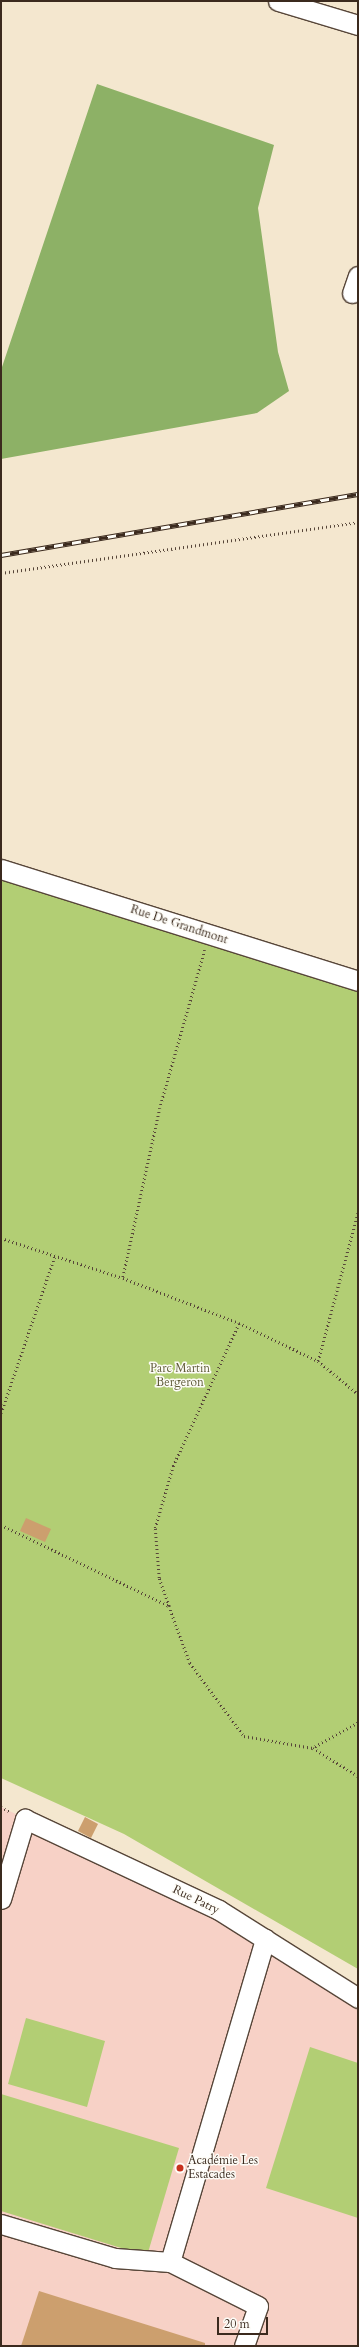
<!DOCTYPE html>
<meta charset="utf-8">
<style>
body{margin:0}
#map{position:relative;width:359px;height:2347px;overflow:hidden;background:#f4e7cf;font-family:Cardo,serif}
div>[style]{position:absolute}
.built>*{inset:0;background:#f7d1c6}
.green>*{inset:0;background:#b2ce74}
.forest>*{inset:0;background:#8db166}
.building>*{inset:0;background:#cc9f6e}
.path>*{height:2.5px;margin-top:-1.25px;transform-origin:0;background:repeating-linear-gradient(90deg,#574639 0 1px,transparent 0 4px)}
.roads{filter:drop-shadow(1px 0 #574639) drop-shadow(-1px 0 #574639) drop-shadow(0 1px #574639) drop-shadow(0 -1px #574639)}
.minor>*{height:19px;margin:-9.5px;padding:0 9.5px;transform-origin:9.5px;border-radius:9.5px;background:#fff}
.rail>*{height:4.5px;margin-top:-2.25px;transform-origin:0;background:repeating-linear-gradient(90deg,#fdfcf7 0 9px,#3b2a1e 0 18px);box-sizing:border-box;border-block:1px solid #3b2a1e}
.dots>*{width:11px;height:11px;translate:-50% -50%;box-sizing:border-box;border:2px solid #fdfcf7;border-radius:50%}
span{translate:-50% -50%;white-space:nowrap;text-align:center;line-height:1.15;-webkit-text-stroke:3px #fdfcf7;paint-order:stroke}
.street-label{font-size:12px;color:#3b2a1e}
.park-label{font-size:12px;color:#5f5b38}
.poi-label{font-size:12px;color:#3b2a1e}
.left{translate:0 -50%;text-align:left}
.frame{position:absolute;inset:0;border:2px solid #3b2a1e;pointer-events:none}
.scale{position:absolute;left:217px;top:2317px;width:51px;height:18px;box-sizing:border-box;border:2px solid #3b2a1e;border-top:0;padding-left:5px;font-size:12px;line-height:14px;white-space:nowrap;color:#3b2a1e;-webkit-text-stroke:3px #fdfcf7;paint-order:stroke}
</style>
<div id="map">
<div class="built">
<div style="clip-path:polygon(1px 1807px,219px 1910px,358px 1989px,358px 2346px,1px 2346px)"></div>
</div>
<div class="green">
<div style="clip-path:polygon(1px 860px,358px 973px,358px 1969px,124px 1834px,1px 1778px)"></div>
<div style="clip-path:polygon(26px 2018px,105px 2041px,87px 2107px,8px 2084px)"></div>
<div style="clip-path:polygon(310px 2047px,358px 2063px,358px 2218px,266px 2188px)"></div>
<div style="clip-path:polygon(1px 2094px,179px 2148px,147px 2256px,1px 2211px)"></div>
</div>
<div class="forest">
<div style="clip-path:polygon(97px 84px,274px 145px,258px 208px,278px 352px,289px 391px,257px 413px,1px 459px,1px 370px)"></div>
</div>
<div class="building">
<div style="clip-path:polygon(26px 1518px,51px 1529px,45px 1542px,20px 1531px)"></div>
<div style="clip-path:polygon(85px 1817px,98px 1824px,91px 1838px,78px 1831px)"></div>
<div style="clip-path:polygon(39px 2291px,205px 2343px,205px 2346px,21px 2346px)"></div>
</div>
<div class="path">
<div style="left:1px;top:573px;width:361px;rotate:-8.1deg"></div>
<div style="left:205px;top:950px;width:164px;rotate:105.9deg"></div>
<div style="left:160px;top:1108px;width:174px;rotate:102.3deg"></div>
<div style="left:123px;top:1278px;width:124px;rotate:21.2deg"></div>
<div style="left:239px;top:1323px;width:88px;rotate:25.7deg"></div>
<div style="left:318px;top:1361px;width:52px;rotate:39.5deg"></div>
<div style="left:1px;top:1238px;width:128px;rotate:18.2deg"></div>
<div style="left:318px;top:1361px;width:154px;rotate:-75deg"></div>
<div style="left:1px;top:1413px;width:167px;rotate:-71.1deg"></div>
<div style="left:1px;top:1525px;width:187px;rotate:25.7deg"></div>
<div style="left:169px;top:1606px;width:61px;rotate:69.8deg"></div>
<div style="left:190px;top:1663px;width:91px;rotate:53.5deg"></div>
<div style="left:244px;top:1736px;width:70px;rotate:9.9deg"></div>
<div style="left:169px;top:1606px;width:30px;rotate:-110deg"></div>
<div style="left:159px;top:1578px;width:50px;rotate:-94.6deg"></div>
<div style="left:155px;top:1528px;width:65px;rotate:-73.8deg"></div>
<div style="left:173px;top:1466px;width:157px;rotate:-65.2deg"></div>
<div style="left:358px;top:1723px;width:51px;rotate:150.9deg"></div>
<div style="left:313px;top:1748px;width:53px;rotate:31.9deg"></div>
<div style="left:1px;top:1807px;width:11px;rotate:27deg"></div>
</div>
<div class="roads">
<div class="minor">
<div style="left:278px;top:1px;width:84px;rotate:16.7deg"></div>
<div style="left:352px;top:293px;width:18px;rotate:-71deg"></div>
<div style="left:1px;top:869px;width:374px;rotate:17.4deg"></div>
<div style="left:1px;top:1899px;width:84px;rotate:-73.3deg"></div>
<div style="left:25px;top:1819px;width:214px;rotate:25.1deg"></div>
<div style="left:219px;top:1910px;width:165px;rotate:32.3deg"></div>
<div style="left:1px;top:2224px;width:119px;rotate:16.6deg"></div>
<div style="left:115px;top:2258px;width:55px;rotate:4.2deg"></div>
<div style="left:244px;top:2346px;width:42px;rotate:-70.7deg"></div>
<div style="left:258px;top:2306px;width:98px;rotate:-153.4deg"></div>
<div style="left:170px;top:2262px;width:337px;rotate:-73.6deg"></div>
</div>
</div>
<div class="rail">
<div style="left:1px;top:555px;width:362px;rotate:-9.7deg"></div>
</div>
<div class="dots">
<div style="left:180px;top:2168px;background:#c8321e"></div>
</div>
<div class="street-label">
<span style="left:179px;top:925px;rotate:18deg">Rue De Grandmont</span>
<span style="left:196px;top:1900px;rotate:26deg">Rue Patry</span>
</div>
<div class="park-label">
<span style="left:180px;top:1376px">Parc Martin<br>Bergeron</span>
</div>
<div class="poi-label">
<span class="left" style="left:188px;top:2168px">Académie Les<br>Estacades</span>
</div>
<div class="frame"></div>
<div class="scale">20 m</div>
</div>
